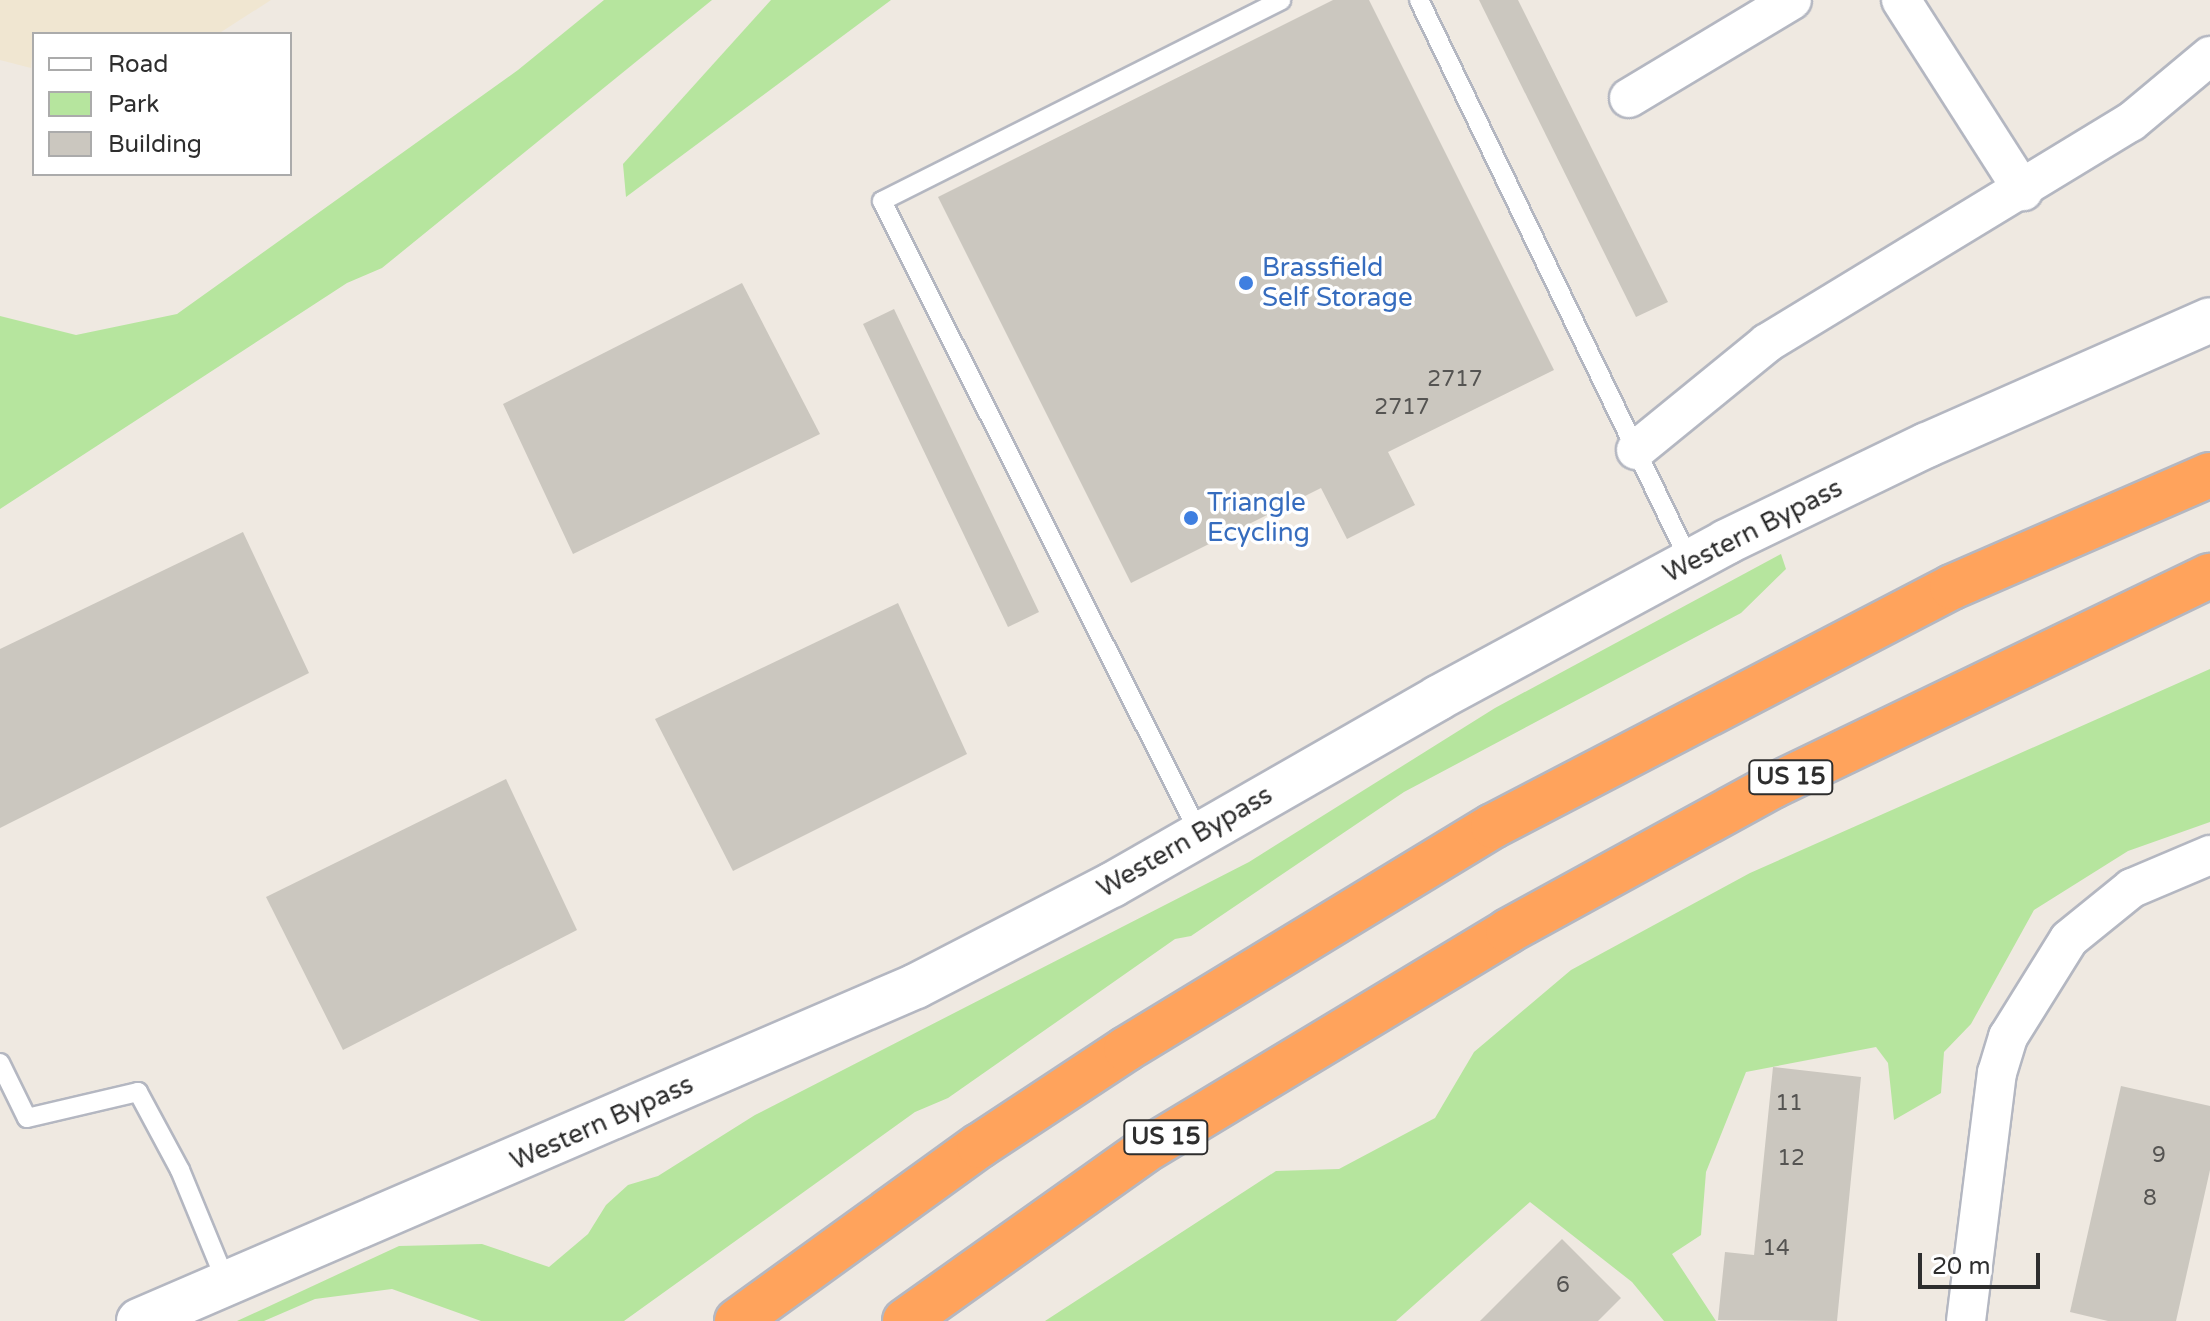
<!DOCTYPE html>
<style>
body{margin:0}
#map{position:relative;width:2210px;height:1321px;overflow:hidden;background:#efe9e1;font-family:"Varela Round",sans-serif}
div>[style]{position:absolute}
.education>*{inset:0;background:#f0e6d1}
.green>*{inset:0;background:#b6e59e}
.building>*{inset:0;background:#cbc7bf}
.roads{filter:drop-shadow(2px 0 #b4b7c1) drop-shadow(-2px 0 #b4b7c1) drop-shadow(0 2px #b4b7c1) drop-shadow(0 -2px #b4b7c1)}
.service>*{height:18px;margin:-9px;padding:0 9px;transform-origin:9px;border-radius:9px;background:#fff}
.minor>*{height:38px;margin:-19px;padding:0 19px;transform-origin:19px;border-radius:19px;background:#fff}
.tertiary>*{height:44px;margin:-22px;padding:0 22px;transform-origin:22px;border-radius:22px;background:#fff}
.motorway>*{height:44px;margin:-22px;padding:0 22px;transform-origin:22px;border-radius:22px;background:#ffa35c}
.dots>*{width:22px;height:22px;translate:-50% -50%;box-sizing:border-box;border:4px solid #fff;border-radius:50%}
span{translate:-50% -50%;white-space:nowrap;text-align:center;line-height:1.15;-webkit-text-stroke:7px #fff;paint-order:stroke}
.number-label{font-size:22px;color:#555452}
.number-label span{-webkit-text-stroke-width:0}
.shield-label span{padding:2px 6px;background:#fff;border:2px solid;border-radius:6px;-webkit-text-stroke-width:0}
.shield-label{font-size:24px;color:#2e2e2e;font-weight:700}
.shop-label{font-size:26px;color:#366cbe}
.left{translate:0 -50%;text-align:left}
.street-label{font-size:26px;color:#2e2e2e}
.legend{position:absolute;left:32px;top:32px;width:260px;height:144px;box-sizing:border-box;background:#fff;border:2px solid #ababab;margin:0;padding:10px 14px;list-style:none;font-size:24px;color:#2e2e2e}
.legend li{display:flex;align-items:center;gap:16px;height:40px}
.legend b{width:40px;border:2px solid #ababab}
.scale{position:absolute;left:1918px;top:1253px;width:122px;height:36px;box-sizing:border-box;border:4px solid #2e2e2e;border-top:0;padding-left:10px;font-size:24px;line-height:28px;white-space:nowrap;color:#2e2e2e;-webkit-text-stroke:6px #fff;paint-order:stroke}
</style>
<div id="map">
<div class="education">
<div style="clip-path:polygon(0 0,271px 0,218px 34px,34px 34px,31px 68px,0 60px)"></div>
</div>
<div class="green">
<div style="clip-path:polygon(604px 0,712px 0,382px 268px,347px 283px,0 509px,0 316px,76px 335px,177px 314px,518px 70px)"></div>
<div style="clip-path:polygon(771px 0,891px 0,626px 197px,623px 164px)"></div>
<div style="clip-path:polygon(1781px 554px,1786px 569px,1741px 613px,1404px 792px,1191px 936px,1175px 939px,948px 1098px,915px 1112px,624px 1321px,481px 1321px,392px 1289px,315px 1299px,264px 1321px,237px 1321px,399px 1246px,482px 1244px,549px 1267px,588px 1234px,606px 1205px,628px 1185px,658px 1176px,755px 1115px,1249px 862px,1495px 708px)"></div>
<div style="clip-path:polygon(2210px 669px,2210px 822px,2128px 851px,2034px 910px,1971px 1024px,1944px 1052px,1941px 1093px,1894px 1120px,1888px 1063px,1876px 1047px,1746px 1072px,1706px 1172px,1701px 1235px,1672px 1254px,1716px 1321px,1664px 1321px,1632px 1282px,1530px 1202px,1396px 1321px,1045px 1321px,1276px 1171px,1339px 1169px,1435px 1118px,1474px 1052px,1571px 970px,1750px 873px)"></div>
</div>
<div class="building">
<div style="clip-path:polygon(1333px 0,1369px 0,1554px 370px,1388px 452px,1415px 505px,1347px 539px,1321px 488px,1131px 583px,938px 197px)"></div>
<div style="clip-path:polygon(1479px 0,1518px 0,1668px 302px,1636px 317px)"></div>
<div style="clip-path:polygon(742px 283px,820px 434px,573px 554px,503px 404px)"></div>
<div style="clip-path:polygon(894px 309px,1039px 612px,1008px 627px,863px 324px)"></div>
<div style="clip-path:polygon(243px 532px,309px 673px,0 828px,0 649px)"></div>
<div style="clip-path:polygon(898px 603px,967px 754px,733px 871px,655px 719px)"></div>
<div style="clip-path:polygon(506px 779px,577px 930px,343px 1050px,266px 897px)"></div>
<div style="clip-path:polygon(1773px 1067px,1861px 1077px,1837px 1321px,1718px 1320px,1725px 1252px,1754px 1255px)"></div>
<div style="clip-path:polygon(2121px 1086px,2210px 1106px,2210px 1170px,2176px 1321px,2108px 1321px,2070px 1312px)"></div>
<div style="clip-path:polygon(1562px 1239px,1621px 1298px,1598px 1321px,1480px 1321px)"></div>
</div>
<div class="roads">
<div class="service">
<div style="left:1419px;top:0;width:624px;rotate:64.26deg"></div>
<div style="left:1200px;top:835px;width:709px;rotate:-116.64deg"></div>
<div style="left:882px;top:201px;width:447px;rotate:-26.7deg"></div>
<div style="left:0;top:1063px;width:61px;rotate:63.9deg"></div>
<div style="left:27px;top:1118px;width:114px;rotate:-13.2deg"></div>
<div style="left:138px;top:1092px;width:89px;rotate:61.7deg"></div>
<div style="left:180px;top:1170px;width:123px;rotate:67.6deg"></div>
</div>
<div class="minor">
<div style="left:1901px;top:0;width:227px;rotate:57.4deg"></div>
<div style="left:1629px;top:98px;width:190px;rotate:-31deg"></div>
<div style="left:1636px;top:450px;width:169px;rotate:-39.2deg"></div>
<div style="left:1767px;top:343px;width:426px;rotate:-31.3deg"></div>
<div style="left:2131px;top:122px;width:103px;rotate:-39.9deg"></div>
<div style="left:1966px;top:1321px;width:250px;rotate:-82.9deg"></div>
<div style="left:1997px;top:1073px;width:38px;rotate:-73deg"></div>
<div style="left:2008px;top:1037px;width:115px;rotate:-58.1deg"></div>
<div style="left:2069px;top:939px;width:81px;rotate:-39deg"></div>
<div style="left:2132px;top:888px;width:85px;rotate:-22.9deg"></div>
</div>
<div class="tertiary">
<div style="left:139px;top:1321px;width:846px;rotate:-23.32deg"></div>
<div style="left:916px;top:986px;width:220px;rotate:-27.3deg"></div>
<div style="left:1112px;top:885px;width:376px;rotate:-29.8deg"></div>
<div style="left:1438px;top:698px;width:328px;rotate:-28.4deg"></div>
<div style="left:1726px;top:542px;width:223px;rotate:-25.8deg"></div>
<div style="left:1927px;top:445px;width:309px;rotate:-23.8deg"></div>
</div>
<div class="motorway">
<div style="left:737px;top:1321px;width:299px;rotate:-35.9deg"></div>
<div style="left:979px;top:1146px;width:176px;rotate:-33.4deg"></div>
<div style="left:1126px;top:1049px;width:429px;rotate:-31.3deg"></div>
<div style="left:1493px;top:826px;width:517px;rotate:-27.51deg"></div>
<div style="left:1952px;top:587px;width:281px;rotate:-23.5deg"></div>
<div style="left:905px;top:1321px;width:293px;rotate:-35.4deg"></div>
<div style="left:1144px;top:1151px;width:425px;rotate:-31.1deg"></div>
<div style="left:1508px;top:931px;width:302px;rotate:-28.7deg"></div>
<div style="left:1773px;top:786px;width:485px;rotate:-25.7deg"></div>
</div>
</div>
<div class="dots">
<div style="left:1246px;top:283px;background:#3f7fe0"></div>
<div style="left:1191px;top:518px;background:#3f7fe0"></div>
</div>
<div class="number-label">
<span style="left:1455px;top:380px">2717</span>
<span style="left:1402px;top:408px">2717</span>
<span style="left:1789px;top:1104px">11</span>
<span style="left:2159px;top:1156px">9</span>
<span style="left:1791px;top:1159px">12</span>
<span style="left:2150px;top:1199px">8</span>
<span style="left:1776px;top:1249px">14</span>
<span style="left:1563px;top:1286px">6</span>
</div>
<div class="shield-label">
<span style="left:1791px;top:777px">US 15</span>
<span style="left:1166px;top:1137px">US 15</span>
</div>
<div class="shop-label">
<span class="left" style="left:1262px;top:283px">Brassfield<br>Self Storage</span>
<span class="left" style="left:1207px;top:518px">Triangle<br>Ecycling</span>
</div>
<div class="street-label">
<span style="left:1753px;top:531px;rotate:-27deg">Western Bypass</span>
<span style="left:1185px;top:842px;rotate:-30deg">Western Bypass</span>
<span style="left:602px;top:1123px;rotate:-24deg">Western Bypass</span>
</div>
<ul class="legend">
<li><b style="height:10px;background:#fff"></b>Road</li>
<li><b style="height:22px;background:#b6e59e"></b>Park</li>
<li><b style="height:22px;background:#cbc7bf"></b>Building</li>
</ul>
<div class="scale">20 m</div>
</div>
